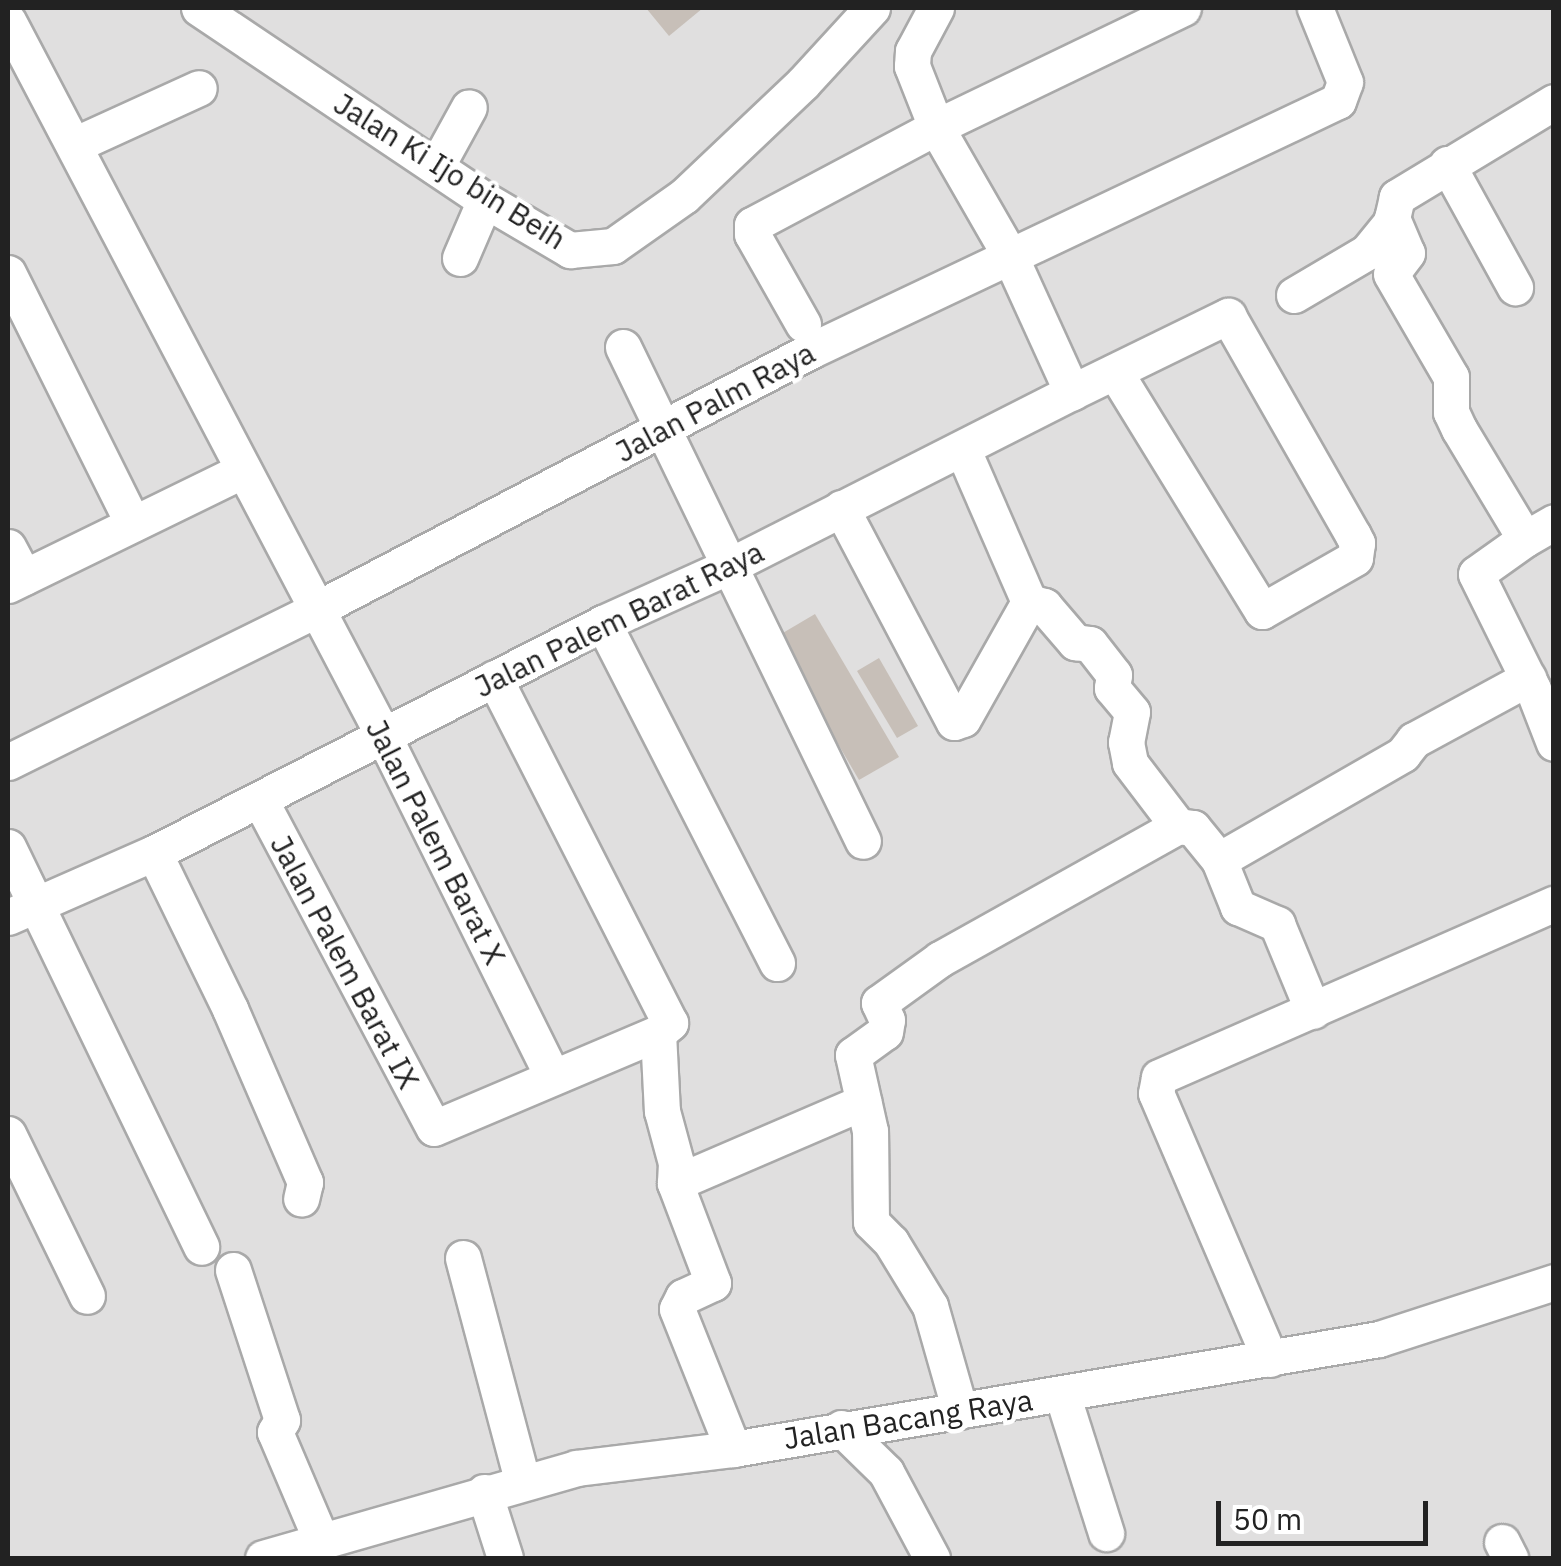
<!DOCTYPE html>
<style>
body{margin:0}
#map{position:relative;width:1561px;height:1566px;overflow:hidden;background:#f2efe9;font-family:"IBM Plex Sans",sans-serif}
div>[style]{position:absolute}
.residential>*{inset:0;background:#e0dfdf}
.building>*{inset:0;background:#c7bfb8}
.roads{filter:drop-shadow(2px 0 #a9a9a9) drop-shadow(-2px 0 #a9a9a9) drop-shadow(0 2px #a9a9a9) drop-shadow(0 -2px #a9a9a9)}
.minor>*{height:35px;margin:-17.5px;padding:0 17.5px;transform-origin:17.5px;border-radius:17.5px;background:#fff}
span{translate:-50% -50%;white-space:nowrap;text-align:center;line-height:1.15;-webkit-text-stroke:9px #fff;paint-order:stroke}
.street-label{font-size:30px;color:#222}
.frame{position:absolute;inset:0;border:10px solid #222;pointer-events:none}
.scale{position:absolute;left:1216px;top:1501px;width:212px;height:45px;box-sizing:border-box;border:5px solid #222;border-top:0;padding-left:12px;font-size:30px;line-height:35px;white-space:nowrap;color:#222;-webkit-text-stroke:8px #fff;paint-order:stroke}
</style>
<div id="map">
<div class="residential">
<div style="clip-path:polygon(8px 8px,1553px 8px,1553px 1558px,8px 1558px)"></div>
</div>
<div class="building">
<div style="clip-path:polygon(646px 8px,703px 8px,669px 36px)"></div>
<div style="clip-path:polygon(815px 614px,899px 757px,859px 780px,776px 637px)"></div>
<div style="clip-path:polygon(879px 658px,918px 726px,897px 738px,857px 671px)"></div>
</div>
<div class="roads">
<div class="minor">
<div style="left:199px;top:8px;width:344px;rotate:33.9deg"></div>
<div style="left:485px;top:200px;width:99px;rotate:30.5deg"></div>
<div style="left:570px;top:250px;width:43px;rotate:-5.3deg"></div>
<div style="left:613px;top:246px;width:87px;rotate:-35.2deg"></div>
<div style="left:684px;top:196px;width:164px;rotate:-43.5deg"></div>
<div style="left:803px;top:83px;width:102px;rotate:-47.4deg"></div>
<div style="left:936px;top:8px;width:49px;rotate:118.1deg"></div>
<div style="left:913px;top:51px;width:15px;rotate:94deg"></div>
<div style="left:912px;top:66px;width:66px;rotate:68.5deg"></div>
<div style="left:936px;top:127px;width:146px;rotate:60.1deg"></div>
<div style="left:1009px;top:254px;width:152px;rotate:65.5deg"></div>
<div style="left:8px;top:21px;width:809px;rotate:62.29deg"></div>
<div style="left:384px;top:737px;width:377px;rotate:63.6deg"></div>
<div style="left:1554px;top:102px;width:184px;rotate:148.8deg"></div>
<div style="left:1397px;top:197px;width:22px;rotate:103deg"></div>
<div style="left:1392px;top:218px;width:38px;rotate:67deg"></div>
<div style="left:1407px;top:253px;width:26px;rotate:127deg"></div>
<div style="left:1391px;top:274px;width:119px;rotate:59.8deg"></div>
<div style="left:1451px;top:377px;width:35px;rotate:90deg"></div>
<div style="left:1451px;top:412px;width:19px;rotate:65deg"></div>
<div style="left:1459px;top:429px;width:128px;rotate:59deg"></div>
<div style="left:1525px;top:539px;width:60px;rotate:144.5deg"></div>
<div style="left:1476px;top:574px;width:128px;rotate:63.6deg"></div>
<div style="left:1533px;top:689px;width:58px;rotate:68.7deg"></div>
<div style="left:74px;top:145px;width:137px;rotate:-24.5deg"></div>
<div style="left:1447px;top:164px;width:141px;rotate:61.1deg"></div>
<div style="left:436px;top:167px;width:68px;rotate:-61.2deg"></div>
<div style="left:460px;top:258px;width:63px;rotate:-66.7deg"></div>
<div style="left:8px;top:273px;width:280px;rotate:63.5deg"></div>
<div style="left:1294px;top:295px;width:85px;rotate:-30.5deg"></div>
<div style="left:1367px;top:252px;width:41px;rotate:-50.9deg"></div>
<div style="left:803px;top:324px;width:103px;rotate:-119.5deg"></div>
<div style="left:752px;top:234px;width:9px;rotate:-90deg"></div>
<div style="left:752px;top:225px;width:208px;rotate:-28deg"></div>
<div style="left:936px;top:127px;width:274px;rotate:-25.7deg"></div>
<div style="left:623px;top:347px;width:549px;rotate:64.09deg"></div>
<div style="left:963px;top:450px;width:166px;rotate:66.5deg"></div>
<div style="left:841px;top:508px;width:242px;rotate:62.2deg"></div>
<div style="left:954px;top:722px;width:9px;rotate:-18deg"></div>
<div style="left:963px;top:719px;width:134px;rotate:-60.6deg"></div>
<div style="left:1525px;top:539px;width:34px;rotate:-30deg"></div>
<div style="left:8px;top:547px;width:34px;rotate:62deg"></div>
<div style="left:8px;top:585px;width:260px;rotate:-26deg"></div>
<div style="left:1029px;top:602px;width:16px;rotate:15deg"></div>
<div style="left:1044px;top:606px;width:48px;rotate:49.3deg"></div>
<div style="left:1075px;top:642px;width:15px;rotate:8deg"></div>
<div style="left:1090px;top:644px;width:39px;rotate:52deg"></div>
<div style="left:1114px;top:675px;width:13px;rotate:99deg"></div>
<div style="left:1112px;top:688px;width:31px;rotate:50deg"></div>
<div style="left:1132px;top:712px;width:31px;rotate:101deg"></div>
<div style="left:1126px;top:742px;width:21px;rotate:79deg"></div>
<div style="left:1130px;top:763px;width:79px;rotate:52.7deg"></div>
<div style="left:1178px;top:826px;width:15px;rotate:8deg"></div>
<div style="left:1193px;top:828px;width:41px;rotate:50.9deg"></div>
<div style="left:1219px;top:860px;width:51px;rotate:68deg"></div>
<div style="left:1238px;top:907px;width:43px;rotate:23.6deg"></div>
<div style="left:1277px;top:924px;width:94px;rotate:67.5deg"></div>
<div style="left:603px;top:623px;width:382px;rotate:62.9deg"></div>
<div style="left:8px;top:762px;width:345px;rotate:-26.3deg"></div>
<div style="left:317px;top:609px;width:556px;rotate:-27.62deg"></div>
<div style="left:810px;top:351px;width:584px;rotate:-25.34deg"></div>
<div style="left:1338px;top:101px;width:20px;rotate:-70deg"></div>
<div style="left:1345px;top:82px;width:80px;rotate:-112.1deg"></div>
<div style="left:260px;top:800px;width:371px;rotate:62.1deg"></div>
<div style="left:434px;top:1128px;width:243px;rotate:-23deg"></div>
<div style="left:658px;top:1033px;width:16px;rotate:-40deg"></div>
<div style="left:670px;top:1023px;width:387px;rotate:-117deg"></div>
<div style="left:8px;top:847px;width:444px;rotate:64.2deg"></div>
<div style="left:154px;top:853px;width:174px;rotate:64deg"></div>
<div style="left:230px;top:1009px;width:189px;rotate:66.6deg"></div>
<div style="left:305px;top:1182px;width:17px;rotate:103deg"></div>
<div style="left:1219px;top:860px;width:212px;rotate:-29.9deg"></div>
<div style="left:1403px;top:754px;width:18px;rotate:-52deg"></div>
<div style="left:1414px;top:740px;width:130px;rotate:-28.5deg"></div>
<div style="left:8px;top:917px;width:159px;rotate:-23.7deg"></div>
<div style="left:154px;top:853px;width:504px;rotate:-27.12deg"></div>
<div style="left:603px;top:623px;width:138px;rotate:-24.3deg"></div>
<div style="left:729px;top:566px;width:385px;rotate:-26.9deg"></div>
<div style="left:1072px;top:392px;width:174px;rotate:-26deg"></div>
<div style="left:1228px;top:316px;width:252px;rotate:60.3deg"></div>
<div style="left:1353px;top:535px;width:9px;rotate:63deg"></div>
<div style="left:1357px;top:543px;width:15px;rotate:98deg"></div>
<div style="left:1355px;top:558px;width:107px;rotate:150.3deg"></div>
<div style="left:1262px;top:611px;width:281px;rotate:-121.6deg"></div>
<div style="left:658px;top:1033px;width:78px;rotate:87.1deg"></div>
<div style="left:662px;top:1111px;width:54px;rotate:74.9deg"></div>
<div style="left:676px;top:1163px;width:20px;rotate:93deg"></div>
<div style="left:675px;top:1183px;width:107px;rotate:69.2deg"></div>
<div style="left:713px;top:1283px;width:33px;rotate:155deg"></div>
<div style="left:683px;top:1297px;width:13px;rotate:117deg"></div>
<div style="left:677px;top:1309px;width:151px;rotate:68.2deg"></div>
<div style="left:8px;top:1134px;width:180px;rotate:64deg"></div>
<div style="left:675px;top:1183px;width:205px;rotate:-23.3deg"></div>
<div style="left:463px;top:1258px;width:230px;rotate:75.1deg"></div>
<div style="left:233px;top:1270px;width:158px;rotate:71.9deg"></div>
<div style="left:282px;top:1420px;width:14px;rotate:120deg"></div>
<div style="left:275px;top:1432px;width:117px;rotate:66.9deg"></div>
<div style="left:1270px;top:1359px;width:289px;rotate:-113.2deg"></div>
<div style="left:1156px;top:1093px;width:16px;rotate:-79deg"></div>
<div style="left:1159px;top:1077px;width:431px;rotate:-23.7deg"></div>
<div style="left:1062px;top:1394px;width:146px;rotate:72.4deg"></div>
<div style="left:960px;top:1411px;width:109px;rotate:-105.9deg"></div>
<div style="left:930px;top:1306px;width:75px;rotate:-121.4deg"></div>
<div style="left:891px;top:1242px;width:28px;rotate:-135deg"></div>
<div style="left:871px;top:1222px;width:91px;rotate:-90.6deg"></div>
<div style="left:870px;top:1131px;width:78px;rotate:-102.6deg"></div>
<div style="left:853px;top:1055px;width:39px;rotate:-36deg"></div>
<div style="left:885px;top:1032px;width:12px;rotate:-81deg"></div>
<div style="left:887px;top:1020px;width:19px;rotate:-115deg"></div>
<div style="left:879px;top:1003px;width:75px;rotate:-35.8deg"></div>
<div style="left:940px;top:959px;width:273px;rotate:-29.2deg"></div>
<div style="left:841px;top:1428px;width:63px;rotate:44.4deg"></div>
<div style="left:886px;top:1472px;width:98px;rotate:61.9deg"></div>
<div style="left:484px;top:1492px;width:69px;rotate:72.3deg"></div>
<div style="left:1502px;top:1542px;width:18px;rotate:63deg"></div>
<div style="left:263px;top:1558px;width:326px;rotate:-16deg"></div>
<div style="left:576px;top:1468px;width:158px;rotate:-6.9deg"></div>
<div style="left:733px;top:1449px;width:655px;rotate:-9.66deg"></div>
<div style="left:1379px;top:1339px;width:184px;rotate:-18deg"></div>
</div>
</div>
<div class="street-label">
<span style="left:450px;top:171px;rotate:32deg">Jalan Ki Ijo bin Beih</span>
<span style="left:715px;top:402px;rotate:-28deg">Jalan Palm Raya</span>
<span style="left:619px;top:619px;rotate:-26deg">Jalan Palem Barat Raya</span>
<span style="left:436px;top:842px;rotate:63deg">Jalan Palem Barat X</span>
<span style="left:345px;top:962px;rotate:62deg">Jalan Palem Barat IX</span>
<span style="left:908px;top:1419px;rotate:-9deg">Jalan Bacang Raya</span>
</div>
<div class="frame"></div>
<div class="scale">50 m</div>
</div>
